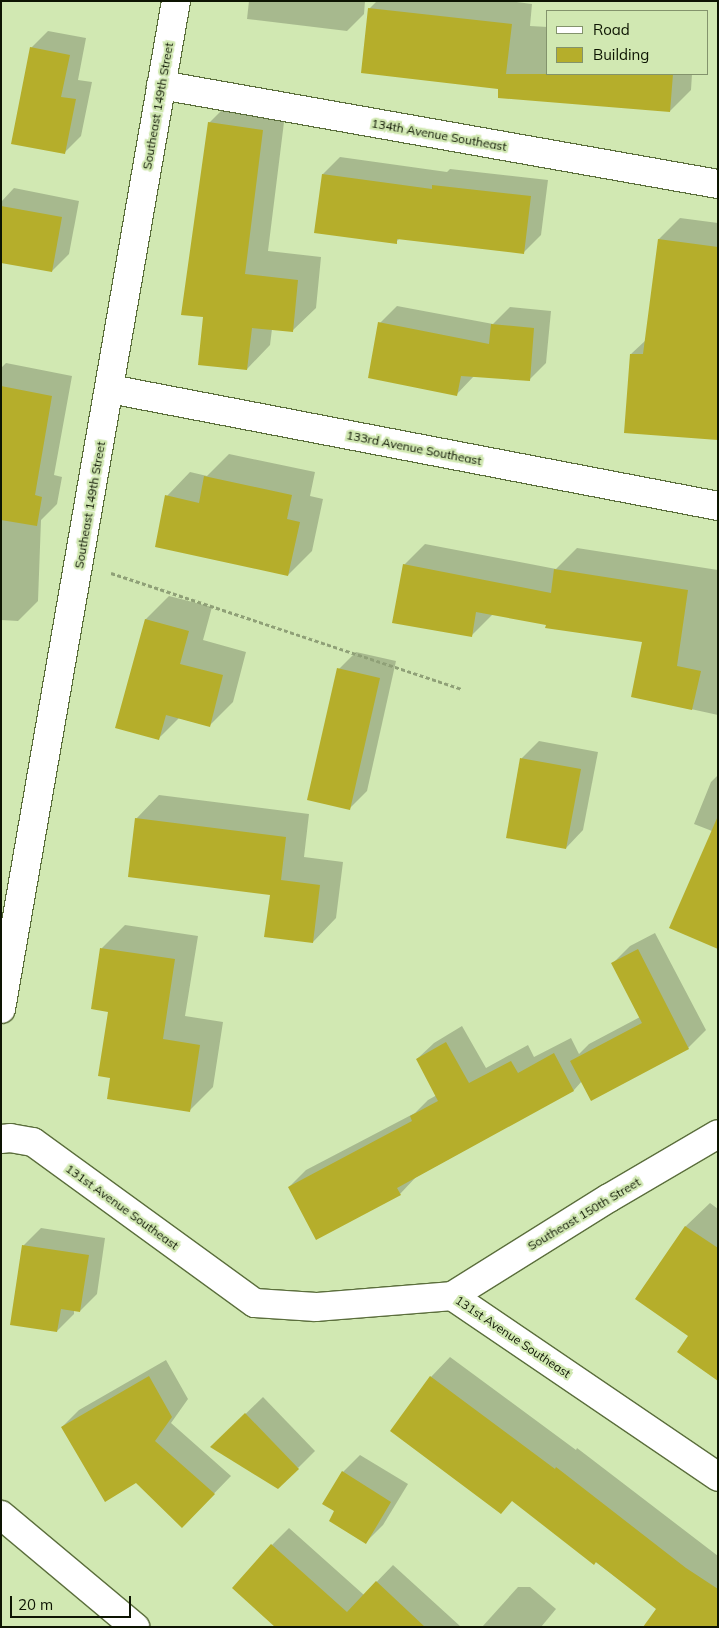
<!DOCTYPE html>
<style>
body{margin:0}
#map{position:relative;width:719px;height:1628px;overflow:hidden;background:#d1e8b2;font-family:Mulish,sans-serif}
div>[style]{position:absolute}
.shadow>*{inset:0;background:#0003}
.building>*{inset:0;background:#b5ae2b}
.path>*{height:3px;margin-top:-1.5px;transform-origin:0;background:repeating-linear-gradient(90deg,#8fa077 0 4px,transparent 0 6.5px)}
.roads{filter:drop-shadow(1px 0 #5b6e3c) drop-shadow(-1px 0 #5b6e3c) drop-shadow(0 1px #5b6e3c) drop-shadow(0 -1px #5b6e3c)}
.street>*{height:28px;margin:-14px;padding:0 14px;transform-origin:14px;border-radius:14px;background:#fff}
span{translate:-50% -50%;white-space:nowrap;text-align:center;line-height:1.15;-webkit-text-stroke:4.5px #d1e8b2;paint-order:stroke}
.street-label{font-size:12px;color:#0d1402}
.frame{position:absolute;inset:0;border:2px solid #0d1402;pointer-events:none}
.legend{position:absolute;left:546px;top:10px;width:162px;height:65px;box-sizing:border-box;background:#d1e8b2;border:1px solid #83936c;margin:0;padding:6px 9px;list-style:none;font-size:15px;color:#0d1402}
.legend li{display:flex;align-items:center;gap:10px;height:25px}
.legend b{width:25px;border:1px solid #83936c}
.scale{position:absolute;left:10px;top:1596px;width:121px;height:22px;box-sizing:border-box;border:2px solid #0d1402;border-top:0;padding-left:6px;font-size:15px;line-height:18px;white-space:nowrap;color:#0d1402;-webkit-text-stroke:4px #d1e8b2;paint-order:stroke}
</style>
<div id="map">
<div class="shadow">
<div style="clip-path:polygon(249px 1px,365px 1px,364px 14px,347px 31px,247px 19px)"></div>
<div style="clip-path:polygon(377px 1px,509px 1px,532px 4px,530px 26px,548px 27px,548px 74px,692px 74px,691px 90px,670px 111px,553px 94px,362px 72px,369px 9px)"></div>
<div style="clip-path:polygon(48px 31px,86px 38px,78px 80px,92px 82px,81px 136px,64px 153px,31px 48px)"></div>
<div style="clip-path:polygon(233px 99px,286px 106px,268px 251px,321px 257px,316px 308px,292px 331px,272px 329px,270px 345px,247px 369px,209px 123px)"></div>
<div style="clip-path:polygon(340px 157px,447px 172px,450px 169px,548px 180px,541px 235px,524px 252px,400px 238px,396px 242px,315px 231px,323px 174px)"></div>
<div style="clip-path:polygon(14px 188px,79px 201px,69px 254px,52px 271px,1px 261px,1px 202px)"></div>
<div style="clip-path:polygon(680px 218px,718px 223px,718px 439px,631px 354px,646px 340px,659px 239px)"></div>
<div style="clip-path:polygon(397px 306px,493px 324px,510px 307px,551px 311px,546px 363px,529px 380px,474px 376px,456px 395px,380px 323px)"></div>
<div style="clip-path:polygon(6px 363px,72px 376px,54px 475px,62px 477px,57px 504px,41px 520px,38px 601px,18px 621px,1px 620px,1px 368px)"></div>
<div style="clip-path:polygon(229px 454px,315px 472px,310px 496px,323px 499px,312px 551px,288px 575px,167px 496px,190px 472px,207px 476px)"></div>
<div style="clip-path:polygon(425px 544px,556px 569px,577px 548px,718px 570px,718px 715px,632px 696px,644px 641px,493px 614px,471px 636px,404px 565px)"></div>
<div style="clip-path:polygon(169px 596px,212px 607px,203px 640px,246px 652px,233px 702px,209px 726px,179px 718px,158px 739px,117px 727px,146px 619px)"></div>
<div style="clip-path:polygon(356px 652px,396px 661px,367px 791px,350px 808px,339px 669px)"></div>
<div style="clip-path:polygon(539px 741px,598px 752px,583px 830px,566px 848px,507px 837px,522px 758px)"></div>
<div style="clip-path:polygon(718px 775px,718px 947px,712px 831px,694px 824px,711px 782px)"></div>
<div style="clip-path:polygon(159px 795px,309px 814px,304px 857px,343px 862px,336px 918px,313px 942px,271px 894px,136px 819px)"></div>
<div style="clip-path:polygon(125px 925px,198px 936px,185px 1016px,223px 1022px,213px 1087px,189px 1111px,112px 1077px,110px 1011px,102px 948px)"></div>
<div style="clip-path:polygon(655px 933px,706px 1030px,688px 1048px,592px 1099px,582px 1081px,574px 1090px,416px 1177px,400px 1194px,289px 1187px,306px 1170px,415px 1113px,428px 1100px,437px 1095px,417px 1059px,434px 1043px,462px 1026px,486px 1068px,528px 1045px,534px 1057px,571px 1038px,579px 1054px,589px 1044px,640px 1017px,613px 963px,630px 946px)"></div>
<div style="clip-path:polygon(710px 1203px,718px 1209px,718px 1379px,690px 1336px,637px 1298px,686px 1226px)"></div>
<div style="clip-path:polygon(41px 1228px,105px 1238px,97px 1294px,80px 1311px,74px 1310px,74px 1314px,57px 1331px,12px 1324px,24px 1245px)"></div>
<div style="clip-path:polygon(450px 1357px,576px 1450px,577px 1448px,718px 1556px,718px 1627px,657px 1608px,513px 1500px,431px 1377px)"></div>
<div style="clip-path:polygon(166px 1360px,188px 1399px,171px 1423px,231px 1476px,199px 1509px,62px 1427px,79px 1410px)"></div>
<div style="clip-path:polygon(263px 1397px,315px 1451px,298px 1468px,229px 1430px)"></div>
<div style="clip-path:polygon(360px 1455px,408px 1484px,383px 1525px,366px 1542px,336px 1511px,343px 1472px)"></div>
<div style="clip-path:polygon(289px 1528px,364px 1595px,393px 1565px,460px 1626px,307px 1627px,272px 1545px)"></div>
<div style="clip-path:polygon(518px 1587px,530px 1587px,556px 1609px,541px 1627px,482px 1627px)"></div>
</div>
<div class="building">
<div style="clip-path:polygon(368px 8px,512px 24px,506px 74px,673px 74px,670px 112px,498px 98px,498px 89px,361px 73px)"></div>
<div style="clip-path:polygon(30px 47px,70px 55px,61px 97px,76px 99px,65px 154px,11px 144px)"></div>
<div style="clip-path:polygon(208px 122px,263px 130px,245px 274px,298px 280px,293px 332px,252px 328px,247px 370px,198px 365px,203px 317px,181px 315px)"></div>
<div style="clip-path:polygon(322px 174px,432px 189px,432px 185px,531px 196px,524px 254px,397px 239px,397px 244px,314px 233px)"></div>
<div style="clip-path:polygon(1px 206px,62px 217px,52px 272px,1px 263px)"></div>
<div style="clip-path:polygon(658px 239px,718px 247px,718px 440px,624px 433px,630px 354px,643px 354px)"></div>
<div style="clip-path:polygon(378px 322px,489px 344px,491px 324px,534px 328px,530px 381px,461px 376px,457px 396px,368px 378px)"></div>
<div style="clip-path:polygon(1px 386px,52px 396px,35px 495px,42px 497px,37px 526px,1px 520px)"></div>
<div style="clip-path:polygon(204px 476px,292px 495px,287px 519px,300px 522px,288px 576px,155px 547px,165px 495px,199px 503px)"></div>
<div style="clip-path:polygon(403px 564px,551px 593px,554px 569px,688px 590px,677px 666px,701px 671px,692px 710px,631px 697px,642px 642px,545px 628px,546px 625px,476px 612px,472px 637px,392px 623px)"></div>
<div style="clip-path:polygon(145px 619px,189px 631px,180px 664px,223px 675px,210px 727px,166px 715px,159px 740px,115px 728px)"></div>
<div style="clip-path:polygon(337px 668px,380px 678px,350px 810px,307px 800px)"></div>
<div style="clip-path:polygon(520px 758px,581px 769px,566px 849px,506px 838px)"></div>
<div style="clip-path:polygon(718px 816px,718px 949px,669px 928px)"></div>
<div style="clip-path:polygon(135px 818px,286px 837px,281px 880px,320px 885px,313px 943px,264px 937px,270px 895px,128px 877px)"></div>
<div style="clip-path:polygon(100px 948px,175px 959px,163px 1039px,200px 1045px,190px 1112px,107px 1099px,110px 1078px,98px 1076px,108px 1012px,91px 1009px)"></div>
<div style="clip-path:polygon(638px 949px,689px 1049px,591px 1101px,570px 1061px,642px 1023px,611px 963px)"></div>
<div style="clip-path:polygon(446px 1042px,469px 1083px,511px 1061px,518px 1073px,554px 1053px,574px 1091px,397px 1188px,401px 1195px,316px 1240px,288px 1187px,412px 1121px,410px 1116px,438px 1101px,416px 1059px)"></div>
<div style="clip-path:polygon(685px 1226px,718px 1248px,718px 1381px,677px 1352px,688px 1336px,635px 1299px)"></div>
<div style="clip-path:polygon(22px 1245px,89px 1255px,80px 1312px,61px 1309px,57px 1332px,10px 1325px)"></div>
<div style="clip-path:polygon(149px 1376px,172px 1417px,155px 1441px,215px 1494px,182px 1528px,136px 1483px,105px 1502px,61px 1427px)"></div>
<div style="clip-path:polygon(430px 1376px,555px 1469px,556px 1467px,686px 1568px,718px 1589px,718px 1627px,643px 1627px,656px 1609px,596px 1562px,594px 1565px,512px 1501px,501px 1514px,390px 1431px)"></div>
<div style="clip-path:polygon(245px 1413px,299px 1469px,278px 1489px,210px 1447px)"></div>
<div style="clip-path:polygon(342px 1471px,391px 1502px,366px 1544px,329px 1521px,334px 1511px,322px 1504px)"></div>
<div style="clip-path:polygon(271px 1544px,347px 1612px,376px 1581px,425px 1627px,275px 1627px,232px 1588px)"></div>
</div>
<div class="path">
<div style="left:111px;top:573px;width:369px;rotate:18.3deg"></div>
</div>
<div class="roads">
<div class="street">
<div style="left:161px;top:85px;width:566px;rotate:10.08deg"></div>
<div style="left:110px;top:389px;width:619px;rotate:10.89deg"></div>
<div style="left:1px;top:1009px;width:1023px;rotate:-80.15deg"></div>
<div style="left:1px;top:1139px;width:9px;rotate:-6deg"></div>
<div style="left:10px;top:1138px;width:23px;rotate:10deg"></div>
<div style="left:33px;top:1142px;width:274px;rotate:36deg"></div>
<div style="left:255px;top:1303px;width:61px;rotate:3.8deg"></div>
<div style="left:316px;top:1307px;width:136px;rotate:-4.6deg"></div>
<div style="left:452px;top:1296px;width:322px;rotate:34.2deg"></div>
<div style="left:452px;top:1296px;width:185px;rotate:-32deg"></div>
<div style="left:609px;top:1198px;width:126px;rotate:-30.4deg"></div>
<div style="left:1px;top:1515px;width:175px;rotate:39.9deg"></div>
</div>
</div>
<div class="street-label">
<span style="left:158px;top:106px;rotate:-80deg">Southeast 149th Street</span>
<span style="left:439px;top:135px;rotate:10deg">134th Avenue Southeast</span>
<span style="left:414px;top:448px;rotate:11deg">133rd Avenue Southeast</span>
<span style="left:90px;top:505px;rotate:-80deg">Southeast 149th Street</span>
<span style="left:122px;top:1207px;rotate:36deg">131st Avenue Southeast</span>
<span style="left:584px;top:1214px;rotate:-31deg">Southeast 150th Street</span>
<span style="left:513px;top:1337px;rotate:34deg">131st Avenue Southeast</span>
</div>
<div class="frame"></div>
<ul class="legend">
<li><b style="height:6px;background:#fff"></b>Road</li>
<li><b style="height:14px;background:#b5ae2b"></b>Building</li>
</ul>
<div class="scale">20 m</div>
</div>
